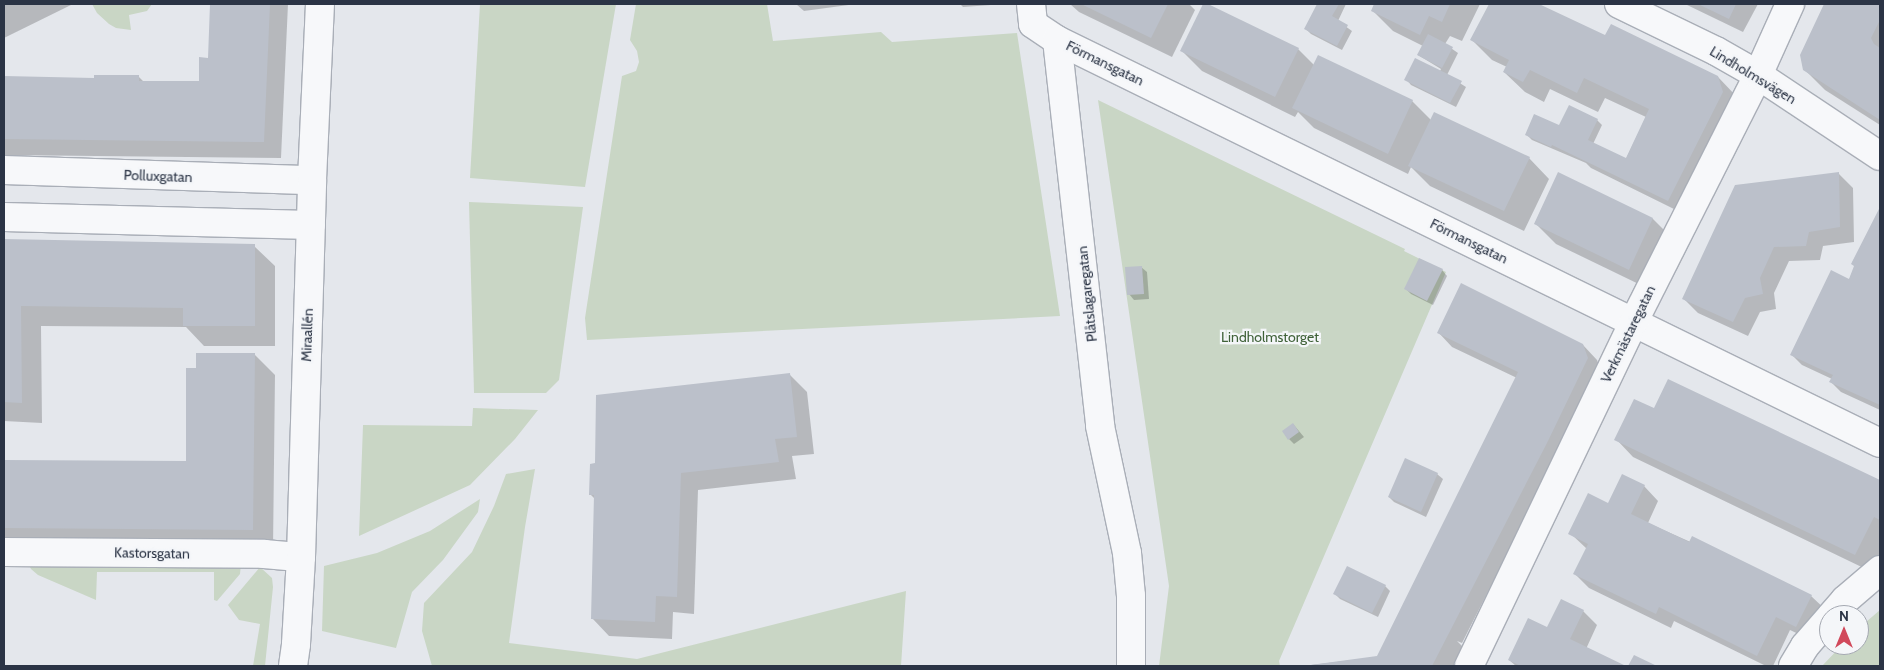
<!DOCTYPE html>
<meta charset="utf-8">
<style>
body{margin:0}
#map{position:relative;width:1884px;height:670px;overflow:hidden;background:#e4e7ec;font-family:Cabin,sans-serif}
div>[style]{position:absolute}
.green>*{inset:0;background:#c9d6c5}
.shadow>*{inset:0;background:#0003}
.building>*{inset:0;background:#bbc0ca}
.roads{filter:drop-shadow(1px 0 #a9aeb7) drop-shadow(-1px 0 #a9aeb7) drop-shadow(0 1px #a9aeb7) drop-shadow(0 -1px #a9aeb7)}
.street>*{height:28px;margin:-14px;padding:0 14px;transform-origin:14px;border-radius:14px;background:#f7f8fa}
span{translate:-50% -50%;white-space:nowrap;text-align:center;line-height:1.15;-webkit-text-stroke:4.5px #f4f6f9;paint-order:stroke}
.street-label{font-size:14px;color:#2b3445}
.park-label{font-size:14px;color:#3f6138}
.frame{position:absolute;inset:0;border:5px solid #2b3445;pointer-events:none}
.north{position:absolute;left:1819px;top:605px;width:50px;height:50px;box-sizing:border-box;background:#f4f6f9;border:1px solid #a4a8b1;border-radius:50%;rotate:0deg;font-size:14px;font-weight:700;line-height:20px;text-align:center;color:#2b3445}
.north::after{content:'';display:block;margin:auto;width:18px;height:22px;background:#d1495b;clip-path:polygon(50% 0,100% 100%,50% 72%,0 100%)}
</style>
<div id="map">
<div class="green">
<div style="clip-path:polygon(92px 4px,152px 4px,147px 11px,129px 15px,131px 30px,116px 28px,109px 24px,97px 13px)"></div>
<div style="clip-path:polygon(480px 4px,616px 4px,585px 187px,470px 178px)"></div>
<div style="clip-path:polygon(636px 4px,767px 4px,773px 41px,881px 32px,892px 42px,1017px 33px,1060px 316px,587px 340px,585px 318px,622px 76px,636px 71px,639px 62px,637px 51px,630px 40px)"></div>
<div style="clip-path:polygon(1098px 100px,1405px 249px,1404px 251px,1446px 272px,1279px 661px,1280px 666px,1159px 666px,1169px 586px)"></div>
<div style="clip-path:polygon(469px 202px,583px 207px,559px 380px,546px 393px,474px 393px)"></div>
<div style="clip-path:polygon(473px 408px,538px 410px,515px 439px,470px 485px,359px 536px,363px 425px,472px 426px)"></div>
<div style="clip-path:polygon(535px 469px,525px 527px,509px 643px,637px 659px,906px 591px,901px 666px,432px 666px,422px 631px,424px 603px,472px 552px,494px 506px,506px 474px)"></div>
<div style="clip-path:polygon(480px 499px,478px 512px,443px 560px,412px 592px,396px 648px,322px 631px,324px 566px,377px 553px,430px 531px)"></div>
<div style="clip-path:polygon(241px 564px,240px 574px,217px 601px,214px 600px,214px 572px,97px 572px,96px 600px,38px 575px,31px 569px,29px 565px)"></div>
<div style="clip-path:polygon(260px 567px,272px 578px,273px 587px,265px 666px,253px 666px,260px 624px,239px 620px,228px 605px)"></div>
<div style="clip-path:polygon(1880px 610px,1880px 666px,1822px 666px,1842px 645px,1859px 645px,1859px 628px)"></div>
</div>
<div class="shadow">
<div style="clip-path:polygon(4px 4px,73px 4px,4px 38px)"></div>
<div style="clip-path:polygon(211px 4px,288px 4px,281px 158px,4px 155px,4px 77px,96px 79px,138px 76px,145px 83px,201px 83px,209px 59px)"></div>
<div style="clip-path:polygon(796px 4px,856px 4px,804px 11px)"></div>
<div style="clip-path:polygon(960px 4px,1005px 4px,963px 7px)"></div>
<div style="clip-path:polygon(1070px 4px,1189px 4px,1195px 10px,1172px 57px,1079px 12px)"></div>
<div style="clip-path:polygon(1205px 4px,1298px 49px,1314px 65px,1412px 101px,1432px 121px,1529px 158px,1549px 179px,1524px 231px,1430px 186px,1411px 167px,1408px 174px,1314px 128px,1298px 112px,1295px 117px,1202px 71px,1182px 51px)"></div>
<div style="clip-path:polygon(1319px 4px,1346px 4px,1338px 21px,1352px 31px,1342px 50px,1311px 34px,1306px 29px)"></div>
<div style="clip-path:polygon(1376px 4px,1480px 4px,1462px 41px,1450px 36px,1445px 44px,1458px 53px,1447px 75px,1466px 87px,1456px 107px,1411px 85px,1406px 79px,1440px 71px,1441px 69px,1418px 55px,1423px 46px,1393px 31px,1372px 10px)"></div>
<div style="clip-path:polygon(1490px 4px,1536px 4px,1606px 37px,1718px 77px,1738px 98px,1678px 211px,1591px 168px,1586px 163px,1532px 140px,1526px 134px,1597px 120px,1602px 125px,1593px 144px,1626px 159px,1646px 117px,1605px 98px,1598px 112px,1550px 89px,1544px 102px,1525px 92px,1504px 72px,1507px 67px,1492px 60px,1472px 40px)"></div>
<div style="clip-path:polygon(1685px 4px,1758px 4px,1743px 32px)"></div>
<div style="clip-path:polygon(1825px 4px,1880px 4px,1880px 125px,1825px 90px,1804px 69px,1801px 55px)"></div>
<div style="clip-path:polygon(1558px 174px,1653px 219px,1673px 239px,1649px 289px,1556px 244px,1535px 223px)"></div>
<div style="clip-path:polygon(1839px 174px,1853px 188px,1854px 242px,1823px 246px,1820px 260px,1789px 261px,1774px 293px,1776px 309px,1760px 312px,1748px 336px,1698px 313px,1683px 298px)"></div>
<div style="clip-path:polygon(1880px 210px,1880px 410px,1841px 392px,1831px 382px,1832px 379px,1802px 365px,1792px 355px,1849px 280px,1855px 266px,1852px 263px)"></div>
<div style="clip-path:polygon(4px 240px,254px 246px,275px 266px,275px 346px,204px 346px,186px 327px,41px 326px,42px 423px,4px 421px)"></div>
<div style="clip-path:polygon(1141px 267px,1147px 272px,1149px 299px,1134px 300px,1129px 294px)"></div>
<div style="clip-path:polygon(1442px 270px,1447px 276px,1433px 305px,1411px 294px,1406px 289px)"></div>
<div style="clip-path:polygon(1438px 332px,1583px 345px,1597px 360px,1602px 373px,1557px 455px,1462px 643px,1457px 641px,1465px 649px,1455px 666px,1303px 666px,1378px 657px,1517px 378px,1452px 347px)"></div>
<div style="clip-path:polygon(254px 354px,275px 375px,273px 550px,4px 548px,4px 461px,187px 462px,197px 369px)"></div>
<div style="clip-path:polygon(790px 375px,807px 392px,814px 454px,792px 456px,796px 479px,698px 490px,694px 614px,673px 612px,672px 639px,609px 636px,592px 618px,595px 499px,590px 494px)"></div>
<div style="clip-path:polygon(1669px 381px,1880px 482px,1880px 555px,1872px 572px,1633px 457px,1616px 439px,1654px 410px)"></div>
<div style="clip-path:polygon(1293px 424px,1304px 437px,1294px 444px,1289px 439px)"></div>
<div style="clip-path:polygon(1437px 474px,1443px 479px,1426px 517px,1394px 502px,1389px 497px)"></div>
<div style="clip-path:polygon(1644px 486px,1658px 501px,1648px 523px,1811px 596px,1826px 610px,1811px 640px,1790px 630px,1773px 666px,1766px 666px,1674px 621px,1671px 628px,1589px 588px,1575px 574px,1587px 549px,1570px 533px,1609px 505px)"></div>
<div style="clip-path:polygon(1385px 586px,1390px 591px,1378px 617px,1340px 599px,1335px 594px)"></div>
<div style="clip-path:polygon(1583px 611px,1597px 625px,1586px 649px,1623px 666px,1516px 666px,1509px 660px,1548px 629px)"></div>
</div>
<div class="building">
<div style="clip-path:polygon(210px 4px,270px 4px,264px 142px,4px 139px,4px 76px,94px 78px,94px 75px,139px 75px,139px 81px,199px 81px,199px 57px,208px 58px)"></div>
<div style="clip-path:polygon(1081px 4px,1168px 4px,1151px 38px)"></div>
<div style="clip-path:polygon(1203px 4px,1208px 4px,1299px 48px,1275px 97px,1180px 51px)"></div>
<div style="clip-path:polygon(1317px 4px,1339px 4px,1332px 16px,1348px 25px,1337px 46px,1304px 29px)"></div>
<div style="clip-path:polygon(1374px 4px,1450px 4px,1442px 22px,1429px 16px,1420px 35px,1371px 11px)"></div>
<div style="clip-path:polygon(1489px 4px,1539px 4px,1605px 35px,1611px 24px,1718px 76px,1723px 92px,1668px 201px,1552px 145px,1551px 147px,1525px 135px,1534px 114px,1559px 125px,1569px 105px,1598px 119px,1588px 140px,1626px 158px,1649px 109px,1584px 78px,1577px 93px,1530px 70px,1523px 82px,1503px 72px,1509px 60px,1470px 40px)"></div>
<div style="clip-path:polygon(1698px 4px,1736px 4px,1729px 19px)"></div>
<div style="clip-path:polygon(1824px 4px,1880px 4px,1880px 20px,1871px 38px,1874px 44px,1880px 48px,1880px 120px,1803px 70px,1800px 55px)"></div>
<div style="clip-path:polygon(1428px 34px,1453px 47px,1442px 68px,1417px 55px)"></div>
<div style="clip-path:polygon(1318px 55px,1413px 100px,1388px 154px,1292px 108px)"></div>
<div style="clip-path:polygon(1415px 58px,1462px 81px,1450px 103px,1404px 80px)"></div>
<div style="clip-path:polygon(1434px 112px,1530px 157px,1504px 211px,1408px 166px)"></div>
<div style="clip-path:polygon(1558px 172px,1653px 218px,1629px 270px,1534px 224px)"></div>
<div style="clip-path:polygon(1839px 172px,1840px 227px,1809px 232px,1806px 246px,1774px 247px,1760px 278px,1763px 294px,1745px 298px,1733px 322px,1682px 299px,1735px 185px)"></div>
<div style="clip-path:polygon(1880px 207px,1880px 405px,1829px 382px,1833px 375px,1790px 355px,1831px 270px,1849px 279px,1854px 266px,1851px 264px)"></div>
<div style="clip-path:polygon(4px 239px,255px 244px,255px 326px,183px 326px,183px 308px,21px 306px,22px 403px,4px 402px)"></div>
<div style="clip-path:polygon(1419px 258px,1443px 269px,1427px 301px,1404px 289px)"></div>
<div style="clip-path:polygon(1142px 266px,1144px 294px,1127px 295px,1125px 267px)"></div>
<div style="clip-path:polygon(1461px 283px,1583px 344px,1588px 358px,1547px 443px,1432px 666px,1303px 666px,1377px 656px,1518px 372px,1437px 333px)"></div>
<div style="clip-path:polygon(196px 353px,255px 353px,253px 530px,4px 528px,4px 460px,186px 461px,186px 368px,196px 368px)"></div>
<div style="clip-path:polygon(790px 373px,797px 437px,775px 439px,779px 462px,681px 473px,677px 597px,656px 596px,655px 622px,591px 619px,594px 495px,589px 495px,590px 464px,595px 463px,596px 395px)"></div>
<div style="clip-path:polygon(1668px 379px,1880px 480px,1880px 520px,1874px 517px,1855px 555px,1614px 440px,1634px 399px,1654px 408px)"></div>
<div style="clip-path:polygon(1293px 423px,1299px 432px,1288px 440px,1282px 431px)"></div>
<div style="clip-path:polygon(1405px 458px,1438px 473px,1421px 512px,1388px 497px)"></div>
<div style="clip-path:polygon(1622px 474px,1645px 485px,1631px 514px,1689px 542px,1692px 536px,1812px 595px,1796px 627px,1776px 617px,1757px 656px,1659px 607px,1656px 614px,1573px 574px,1588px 544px,1568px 534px,1588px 493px,1608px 503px)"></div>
<div style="clip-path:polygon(1347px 566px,1386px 585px,1372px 613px,1333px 594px)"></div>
<div style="clip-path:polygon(1561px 599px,1584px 610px,1570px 639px,1626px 666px,1521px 666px,1508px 660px,1528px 618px,1547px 627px)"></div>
<div style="clip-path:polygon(1634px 655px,1657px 666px,1628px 666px)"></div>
</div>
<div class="roads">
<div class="street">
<div style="left:1031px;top:4px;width:20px;rotate:84deg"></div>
<div style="left:1033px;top:24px;width:29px;rotate:34deg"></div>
<div style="left:1057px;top:40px;width:916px;rotate:26.09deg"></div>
<div style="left:1619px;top:4px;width:108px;rotate:25.9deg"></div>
<div style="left:1716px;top:51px;width:48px;rotate:29.7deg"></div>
<div style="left:1758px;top:75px;width:146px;rotate:33.6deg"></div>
<div style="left:1057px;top:40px;width:388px;rotate:83.6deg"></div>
<div style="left:1100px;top:426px;width:130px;rotate:78deg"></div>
<div style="left:1127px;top:553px;width:43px;rotate:84.7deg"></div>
<div style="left:1131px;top:596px;width:70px;rotate:90deg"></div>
<div style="left:4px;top:170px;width:308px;rotate:1.9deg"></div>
<div style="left:4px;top:217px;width:307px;rotate:1.5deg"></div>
<div style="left:4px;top:552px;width:260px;rotate:0.4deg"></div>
<div style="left:264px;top:554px;width:37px;rotate:5deg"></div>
<div style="left:1832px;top:615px;width:20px;rotate:-49deg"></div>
<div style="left:1845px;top:600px;width:46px;rotate:-40.6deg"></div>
<div style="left:293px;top:666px;width:22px;rotate:-82deg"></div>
<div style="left:296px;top:644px;width:87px;rotate:-86.7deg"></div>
<div style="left:301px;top:557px;width:377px;rotate:-88.3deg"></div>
<div style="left:312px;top:180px;width:176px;rotate:-87.4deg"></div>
<div style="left:1469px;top:666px;width:382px;rotate:-64.4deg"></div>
<div style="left:1634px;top:321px;width:275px;rotate:-63.2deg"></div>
<div style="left:1758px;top:75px;width:78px;rotate:-65.7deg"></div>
<div style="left:1793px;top:666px;width:23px;rotate:-59deg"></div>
<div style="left:1805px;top:646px;width:37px;rotate:-49deg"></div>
</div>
</div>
<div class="street-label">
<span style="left:1105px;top:63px;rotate:26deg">Förmansgatan</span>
<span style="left:1753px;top:75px;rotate:31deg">Lindholmsvägen</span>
<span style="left:158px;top:176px;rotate:2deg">Polluxgatan</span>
<span style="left:1469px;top:241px;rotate:26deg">Förmansgatan</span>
<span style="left:1087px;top:294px;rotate:-96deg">Plåtslagaregatan</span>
<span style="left:1628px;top:334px;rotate:-64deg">Verkmästaregatan</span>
<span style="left:307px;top:335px;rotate:-88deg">Miraallén</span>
<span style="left:152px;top:553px;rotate:1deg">Kastorsgatan</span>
</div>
<div class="park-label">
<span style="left:1270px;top:337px">Lindholmstorget</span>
</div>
<div class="frame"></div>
<div class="north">N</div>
</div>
